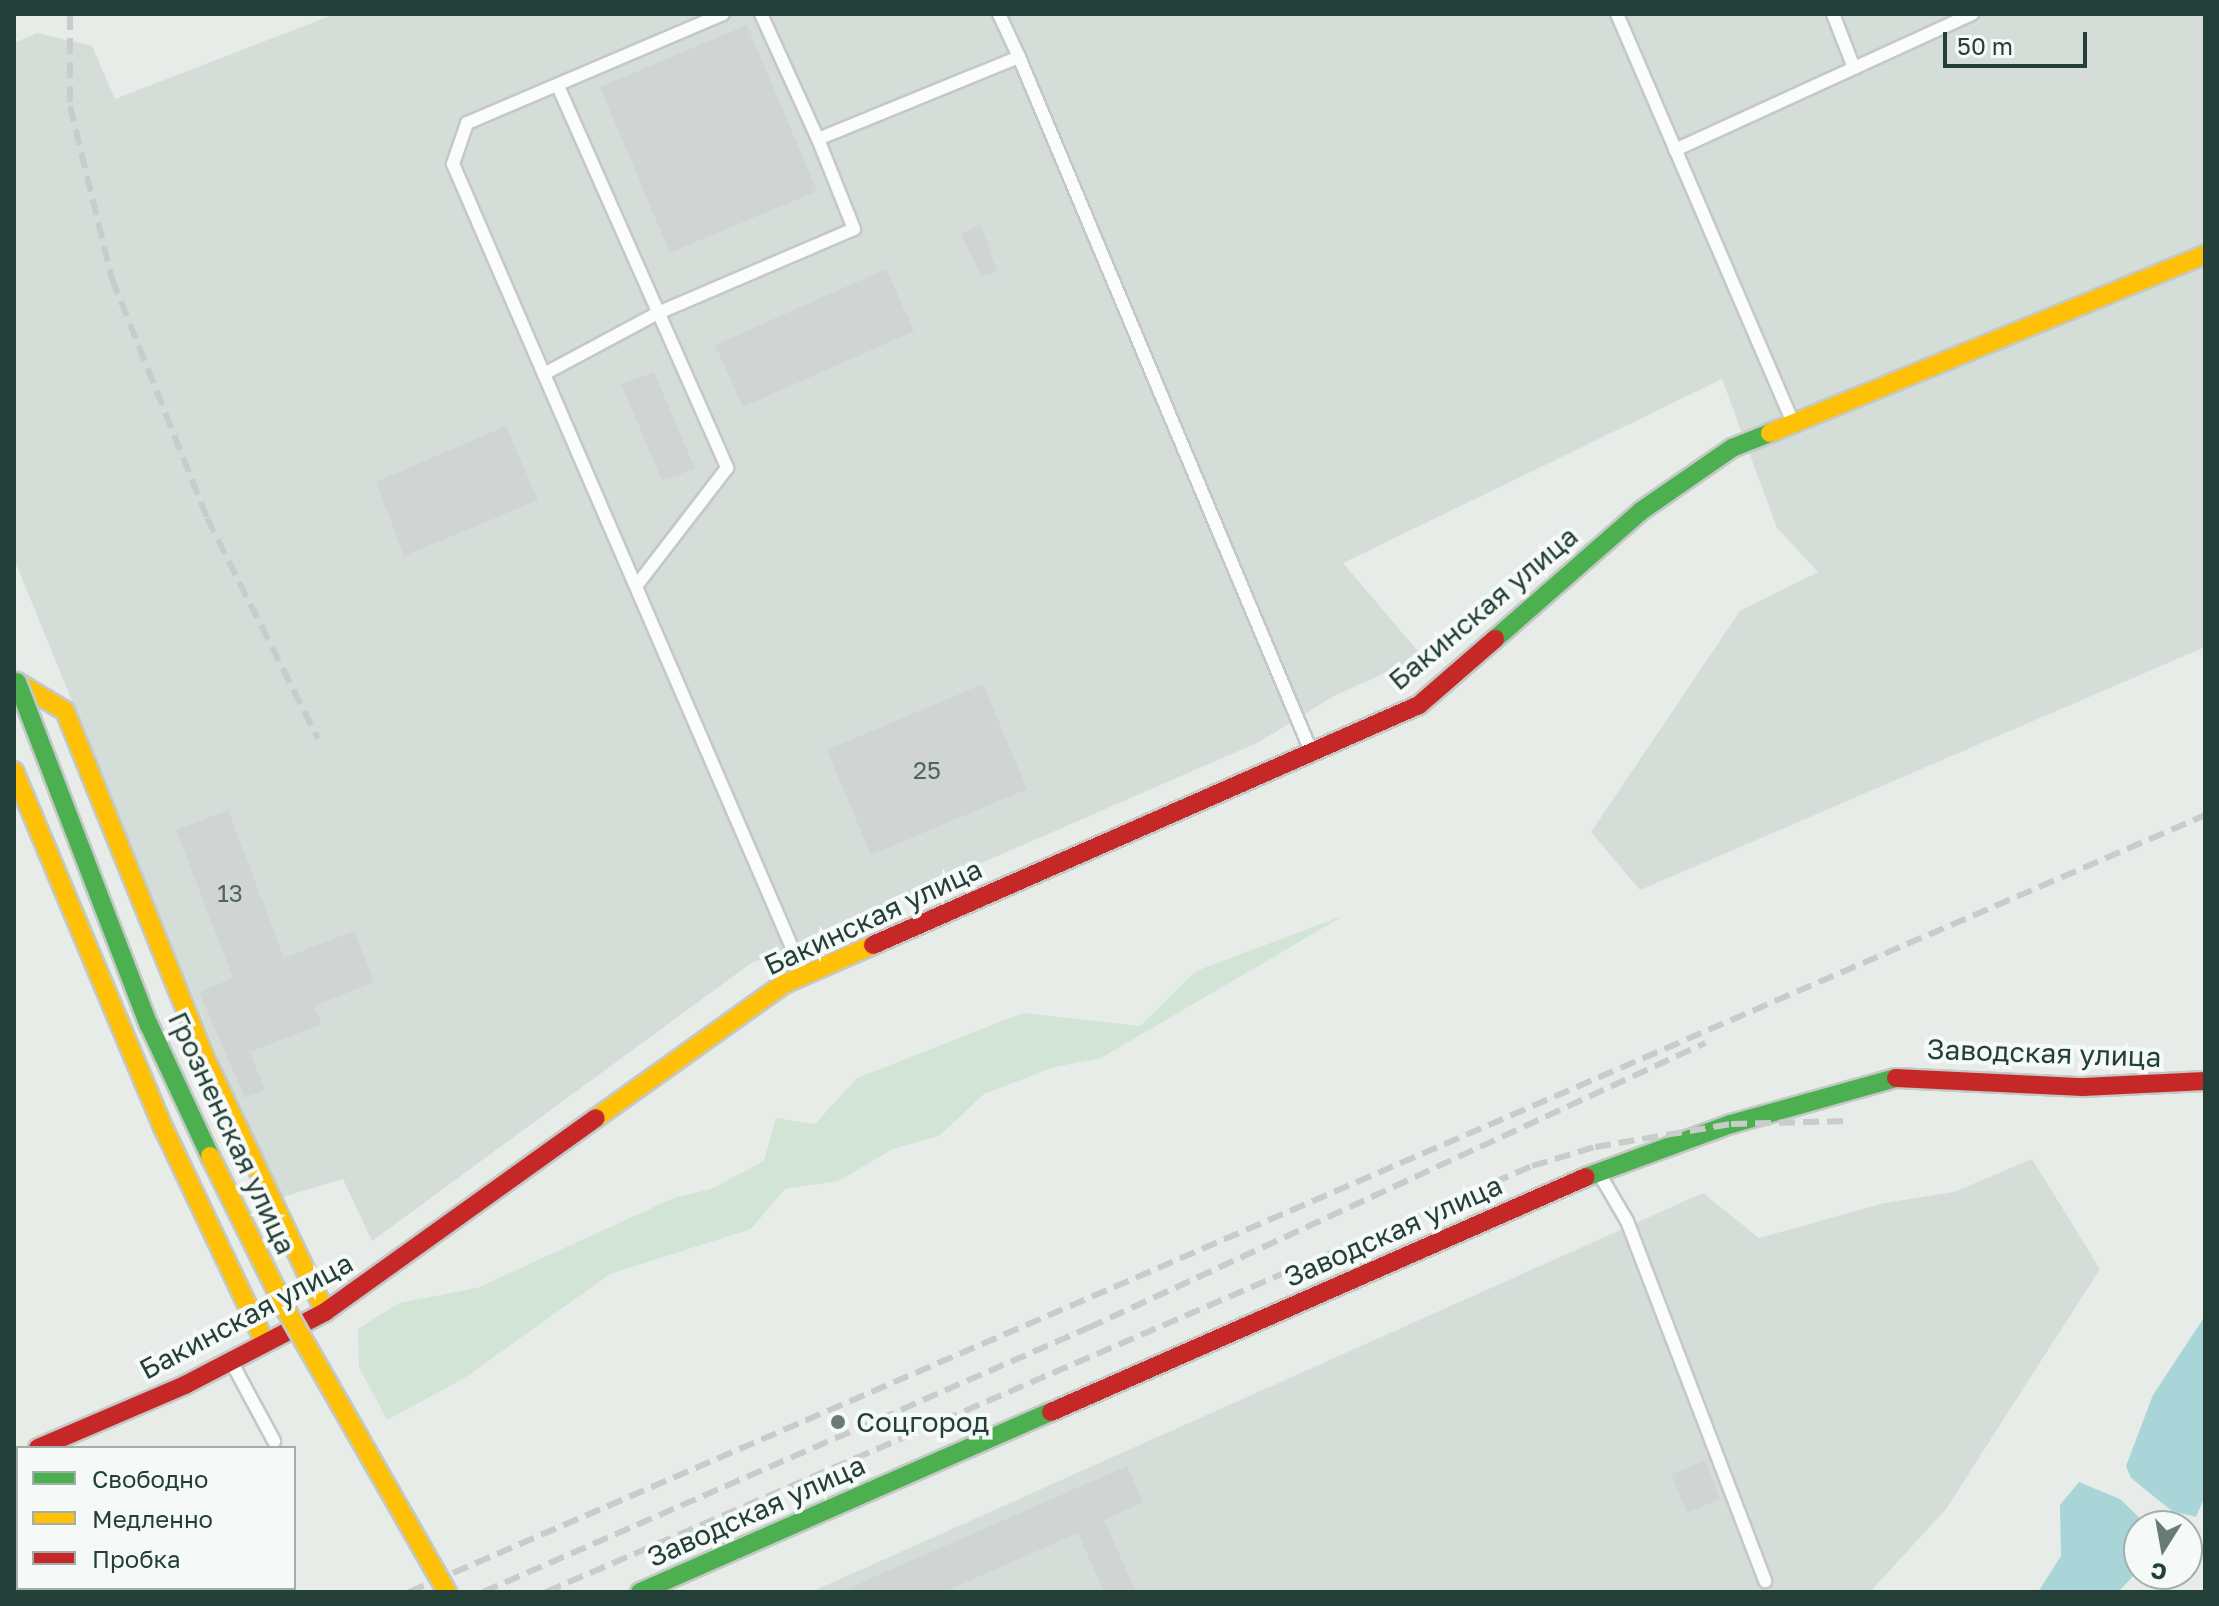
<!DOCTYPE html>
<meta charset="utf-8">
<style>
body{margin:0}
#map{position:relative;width:2219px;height:1606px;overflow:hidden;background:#e7ece9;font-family:"Golos Text",sans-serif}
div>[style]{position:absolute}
.built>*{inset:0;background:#d5ddd9}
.green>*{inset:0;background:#d1e4d6}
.water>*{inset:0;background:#a9d4d8}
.building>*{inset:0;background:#d0d4d2}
.roads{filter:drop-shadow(2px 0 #c4c9c6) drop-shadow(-2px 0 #c4c9c6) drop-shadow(0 2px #c4c9c6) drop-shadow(0 -2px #c4c9c6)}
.lane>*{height:12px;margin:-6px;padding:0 6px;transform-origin:6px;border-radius:6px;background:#fbfcfc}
.fast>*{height:18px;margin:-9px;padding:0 9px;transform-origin:9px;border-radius:9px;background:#4caf50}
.slow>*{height:18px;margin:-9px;padding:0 9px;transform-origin:9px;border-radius:9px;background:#ffc107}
.jam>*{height:18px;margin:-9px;padding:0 9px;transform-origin:9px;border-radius:9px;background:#c62828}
.rail>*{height:6px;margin-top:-3px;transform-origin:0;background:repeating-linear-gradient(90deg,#c8ccca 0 16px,transparent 0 24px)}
.bridges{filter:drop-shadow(2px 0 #c2c9c6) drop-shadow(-2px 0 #c2c9c6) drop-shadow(0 2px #c2c9c6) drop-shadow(0 -2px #c2c9c6)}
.fast-bridge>*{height:18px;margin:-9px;padding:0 9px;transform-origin:9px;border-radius:9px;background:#4caf50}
.slow-bridge>*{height:18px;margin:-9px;padding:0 9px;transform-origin:9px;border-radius:9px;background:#ffc107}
.dots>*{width:22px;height:22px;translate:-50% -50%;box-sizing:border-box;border:4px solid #f5faf8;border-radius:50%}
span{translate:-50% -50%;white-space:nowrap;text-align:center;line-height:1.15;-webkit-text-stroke:8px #f5faf8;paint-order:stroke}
.number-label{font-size:24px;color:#50655e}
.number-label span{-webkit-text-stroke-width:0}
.street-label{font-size:28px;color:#243f37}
.poi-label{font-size:28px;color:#243f37}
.left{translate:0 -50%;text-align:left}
.frame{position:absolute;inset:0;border:16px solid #243f37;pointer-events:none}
.legend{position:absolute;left:16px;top:1446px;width:280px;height:144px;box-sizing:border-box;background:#f5faf8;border:2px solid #a1afab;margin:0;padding:10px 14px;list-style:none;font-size:24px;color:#243f37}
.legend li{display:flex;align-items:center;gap:16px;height:40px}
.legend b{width:40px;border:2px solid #a1afab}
.north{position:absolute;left:2123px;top:1510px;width:80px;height:80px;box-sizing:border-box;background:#f5faf8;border:2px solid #a1afab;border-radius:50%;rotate:191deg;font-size:22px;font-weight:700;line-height:32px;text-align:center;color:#243f37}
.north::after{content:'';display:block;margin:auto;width:28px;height:36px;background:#687c75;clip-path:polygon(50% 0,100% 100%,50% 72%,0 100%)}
.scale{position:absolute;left:1943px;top:32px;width:144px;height:36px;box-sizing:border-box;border:4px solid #243f37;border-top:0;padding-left:10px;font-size:24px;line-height:28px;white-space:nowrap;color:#243f37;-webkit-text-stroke:6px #f5faf8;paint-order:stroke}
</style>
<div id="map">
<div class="built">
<div style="clip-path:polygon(335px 14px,2205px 14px,2205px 647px,1640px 890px,1591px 832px,1740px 611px,1818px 572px,1777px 528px,1722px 379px,1343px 563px,1422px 656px,1334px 696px,1259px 742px,750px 964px,372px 1241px,343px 1179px,276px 1199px,14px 559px,14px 43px,37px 33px,92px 46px,115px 99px)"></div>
<div style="clip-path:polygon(2032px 1159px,2100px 1269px,1946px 1509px,1870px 1592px,811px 1592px,1703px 1193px,1759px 1238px,1884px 1203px,1954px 1192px)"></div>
</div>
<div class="green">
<div style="clip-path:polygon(1345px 915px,1101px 1058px,1054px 1067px,984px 1094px,939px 1136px,893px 1149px,838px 1181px,785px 1189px,751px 1229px,610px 1274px,463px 1379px,387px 1420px,359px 1367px,358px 1329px,399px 1303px,477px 1288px,674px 1198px,711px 1189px,764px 1161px,776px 1118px,815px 1124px,857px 1078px,1023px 1013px,1140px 1026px,1196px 971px)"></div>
</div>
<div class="water">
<div style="clip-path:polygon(2205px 1316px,2205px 1496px,2196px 1517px,2172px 1511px,2131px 1478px,2126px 1466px,2153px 1395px)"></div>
<div style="clip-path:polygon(2079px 1482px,2120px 1499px,2148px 1526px,2139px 1526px,2139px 1570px,2118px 1592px,2038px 1592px,2061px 1556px,2060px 1505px)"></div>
</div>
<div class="building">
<div style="clip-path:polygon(747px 25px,817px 191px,670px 253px,600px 87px)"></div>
<div style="clip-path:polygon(981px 225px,997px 272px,982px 277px,961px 234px)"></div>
<div style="clip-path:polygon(886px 269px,914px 331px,743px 407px,715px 345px)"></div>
<div style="clip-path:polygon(654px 372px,695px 469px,662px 480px,621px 384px)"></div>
<div style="clip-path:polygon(506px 426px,538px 500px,404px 556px,376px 482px)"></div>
<div style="clip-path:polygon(983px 684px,1027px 789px,871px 855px,827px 750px)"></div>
<div style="clip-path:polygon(228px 810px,284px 958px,354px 931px,374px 982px,314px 1006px,322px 1024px,250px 1052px,265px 1090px,245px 1098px,199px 992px,233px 978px,176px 830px)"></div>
<div style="clip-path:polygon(1705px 1461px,1720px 1499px,1687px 1513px,1671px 1474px)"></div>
<div style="clip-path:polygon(1127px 1466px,1143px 1502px,1104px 1520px,1136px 1592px,1104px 1592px,1078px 1533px,944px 1592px,840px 1592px)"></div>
</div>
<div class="roads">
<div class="lane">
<div style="left:723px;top:14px;width:278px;rotate:156.9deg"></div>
<div style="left:467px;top:123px;width:43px;rotate:108.9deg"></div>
<div style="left:453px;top:164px;width:884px;rotate:66.6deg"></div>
<div style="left:761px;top:14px;width:137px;rotate:65.5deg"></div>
<div style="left:818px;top:139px;width:217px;rotate:-22.2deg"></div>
<div style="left:1019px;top:57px;width:47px;rotate:-114.9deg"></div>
<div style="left:1617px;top:14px;width:443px;rotate:66.7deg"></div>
<div style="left:1833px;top:14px;width:58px;rotate:68.7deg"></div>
<div style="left:1019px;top:57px;width:753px;rotate:67.18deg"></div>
<div style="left:558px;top:86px;width:418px;rotate:66.1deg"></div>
<div style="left:727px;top:468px;width:149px;rotate:127.6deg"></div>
<div style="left:1675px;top:150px;width:327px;rotate:-24.6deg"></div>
<div style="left:544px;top:374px;width:129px;rotate:-28.2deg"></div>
<div style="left:658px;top:313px;width:213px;rotate:-23.2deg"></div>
<div style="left:854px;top:229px;width:97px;rotate:-111.8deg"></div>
<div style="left:1600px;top:1175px;width:53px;rotate:59.6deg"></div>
<div style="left:1627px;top:1221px;width:386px;rotate:69deg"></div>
<div style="left:232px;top:1363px;width:89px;rotate:61.7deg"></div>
</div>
<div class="fast">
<div style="left:1495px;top:639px;width:194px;rotate:-41.2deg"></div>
<div style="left:1641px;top:511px;width:111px;rotate:-34.7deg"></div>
<div style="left:1732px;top:448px;width:41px;rotate:-21.5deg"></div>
<div style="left:1586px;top:1177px;width:154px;rotate:-20.1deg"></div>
<div style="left:1731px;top:1124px;width:171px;rotate:-15.6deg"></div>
<div style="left:640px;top:1592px;width:449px;rotate:-23.7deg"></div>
</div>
<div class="slow">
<div style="left:1770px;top:433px;width:470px;rotate:-22.3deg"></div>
<div style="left:17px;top:682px;width:56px;rotate:31.1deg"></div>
<div style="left:65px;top:711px;width:376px;rotate:68deg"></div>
<div style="left:206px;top:1060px;width:279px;rotate:64.7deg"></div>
<div style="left:14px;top:771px;width:388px;rotate:67.3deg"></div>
<div style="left:164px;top:1129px;width:234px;rotate:64.7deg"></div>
<div style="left:596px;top:1118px;width:231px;rotate:-35.5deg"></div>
<div style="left:784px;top:984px;width:97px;rotate:-23.7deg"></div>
</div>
<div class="jam">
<div style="left:873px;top:945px;width:596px;rotate:-23.73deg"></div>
<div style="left:1419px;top:705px;width:101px;rotate:-41deg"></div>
<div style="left:1896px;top:1078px;width:187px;rotate:2.8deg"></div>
<div style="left:2083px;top:1087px;width:122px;rotate:-2.8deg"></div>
<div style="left:1051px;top:1412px;width:584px;rotate:-23.71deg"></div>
<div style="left:38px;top:1448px;width:160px;rotate:-23.2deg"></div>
<div style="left:185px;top:1385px;width:158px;rotate:-27.5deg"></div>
<div style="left:325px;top:1312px;width:333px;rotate:-35.6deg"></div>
</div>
</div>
<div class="rail">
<div style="left:70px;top:14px;width:92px;rotate:90deg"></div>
<div style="left:70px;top:106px;width:178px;rotate:76.4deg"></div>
<div style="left:112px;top:279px;width:257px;rotate:68.3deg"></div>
<div style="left:207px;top:518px;width:247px;rotate:63.3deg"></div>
<div style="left:409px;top:1592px;width:1957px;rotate:-23.39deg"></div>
<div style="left:483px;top:1592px;width:660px;rotate:-23.57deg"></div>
<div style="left:1088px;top:1328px;width:680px;rotate:-24.79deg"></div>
<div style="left:546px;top:1592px;width:1074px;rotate:-23.37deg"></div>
<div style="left:1532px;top:1166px;width:66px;rotate:-16.8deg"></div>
<div style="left:1595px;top:1147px;width:138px;rotate:-9.6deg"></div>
<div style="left:1731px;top:1124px;width:116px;rotate:-1.5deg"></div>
</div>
<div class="bridges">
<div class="fast-bridge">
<div style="left:17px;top:682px;width:368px;rotate:69deg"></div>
<div style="left:149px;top:1025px;width:145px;rotate:65deg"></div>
</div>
<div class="slow-bridge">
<div style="left:210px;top:1156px;width:167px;rotate:63.7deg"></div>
<div style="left:284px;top:1306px;width:329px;rotate:60.3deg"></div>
</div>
</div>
<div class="dots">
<div style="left:838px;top:1422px;background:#687c75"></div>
</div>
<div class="number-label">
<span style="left:927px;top:770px">25</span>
<span style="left:230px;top:893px">13</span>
</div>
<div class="street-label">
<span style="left:1483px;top:608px;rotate:-40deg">Бакинская улица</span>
<span style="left:873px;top:917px;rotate:-25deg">Бакинская улица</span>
<span style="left:2044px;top:1053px;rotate:2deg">Заводская улица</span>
<span style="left:232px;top:1133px;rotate:65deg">Грозненская улица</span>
<span style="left:1393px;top:1231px;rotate:-24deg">Заводская улица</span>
<span style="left:246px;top:1316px;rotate:-28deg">Бакинская улица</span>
<span style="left:756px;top:1511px;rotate:-24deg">Заводская улица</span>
</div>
<div class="poi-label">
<span class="left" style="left:856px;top:1422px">Соцгород</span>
</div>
<div class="frame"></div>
<ul class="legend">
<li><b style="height:10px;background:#4caf50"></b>Свободно</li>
<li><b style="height:10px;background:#ffc107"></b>Медленно</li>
<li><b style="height:10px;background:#c62828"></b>Пробка</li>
</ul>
<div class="north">С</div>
<div class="scale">50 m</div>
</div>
